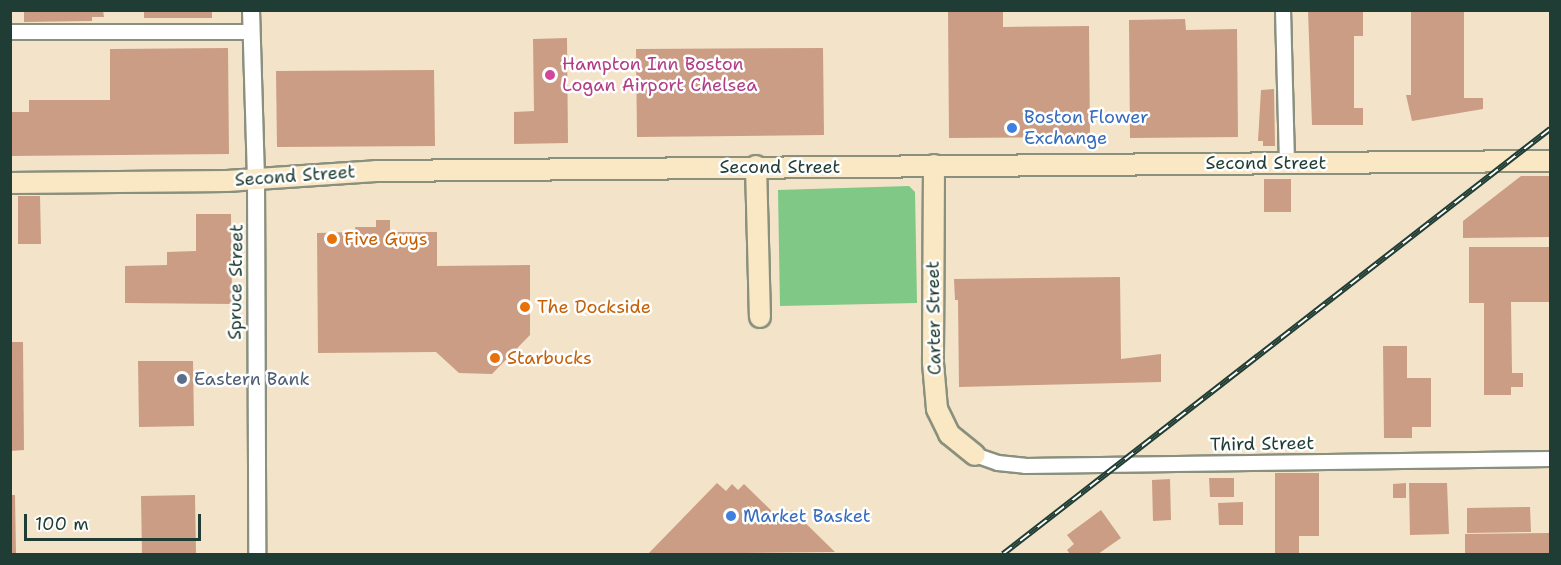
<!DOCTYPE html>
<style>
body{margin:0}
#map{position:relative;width:1561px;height:565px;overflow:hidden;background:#f3e3c9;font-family:"Shantell Sans",sans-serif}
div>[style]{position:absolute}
.green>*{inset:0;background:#7fc885}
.building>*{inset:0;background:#ca9d84}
.roads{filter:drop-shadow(2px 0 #89907e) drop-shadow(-2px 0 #89907e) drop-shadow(0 2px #89907e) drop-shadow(0 -2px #89907e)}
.minor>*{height:14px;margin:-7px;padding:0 7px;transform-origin:7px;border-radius:7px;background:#fff}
.tertiary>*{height:16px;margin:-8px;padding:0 8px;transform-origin:8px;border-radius:8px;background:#fff}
.secondary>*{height:20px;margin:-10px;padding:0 10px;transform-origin:10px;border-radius:10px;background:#fae7c3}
.rail>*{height:6px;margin-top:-3px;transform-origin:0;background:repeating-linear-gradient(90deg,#fff 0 11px,#1f3d34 0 22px);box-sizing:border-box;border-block:2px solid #1f3d34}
.dots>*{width:16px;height:16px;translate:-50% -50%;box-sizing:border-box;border:3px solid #fff;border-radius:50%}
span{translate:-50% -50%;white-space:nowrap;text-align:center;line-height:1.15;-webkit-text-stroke:5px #fff;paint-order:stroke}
.hotel-label{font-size:18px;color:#b23c85}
.left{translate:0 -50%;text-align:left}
.shop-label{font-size:18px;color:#366cbe}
.street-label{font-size:18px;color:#1f3d34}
.food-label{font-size:18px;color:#c56008}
.service-label{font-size:18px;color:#4e5e75}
.frame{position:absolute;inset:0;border:12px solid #1f3d34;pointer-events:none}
.scale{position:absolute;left:24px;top:514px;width:177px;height:27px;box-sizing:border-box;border:3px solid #1f3d34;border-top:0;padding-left:8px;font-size:18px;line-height:21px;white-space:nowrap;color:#1f3d34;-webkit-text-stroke:4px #fff;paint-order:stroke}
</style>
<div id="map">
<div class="green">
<div style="clip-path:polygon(909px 186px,915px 192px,917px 303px,780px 306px,778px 190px)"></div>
</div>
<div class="building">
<div style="clip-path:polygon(24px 10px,103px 10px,104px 17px,92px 17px,92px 21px,24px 22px)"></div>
<div style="clip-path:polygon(144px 10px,212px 10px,212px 18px,144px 18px)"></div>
<div style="clip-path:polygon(948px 10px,1003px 10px,1003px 27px,1089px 26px,1090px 137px,949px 138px)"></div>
<div style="clip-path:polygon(1308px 10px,1363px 10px,1363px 36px,1354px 36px,1354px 108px,1363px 108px,1363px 125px,1312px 125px)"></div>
<div style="clip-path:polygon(1411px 10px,1464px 10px,1464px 98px,1483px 98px,1483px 109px,1412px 121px,1406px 95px,1411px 95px)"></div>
<div style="clip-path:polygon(1185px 19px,1186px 30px,1237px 29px,1238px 137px,1130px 138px,1129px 20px)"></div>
<div style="clip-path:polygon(567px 38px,568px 143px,514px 144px,514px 112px,534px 111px,533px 39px)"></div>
<div style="clip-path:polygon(228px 48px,229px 154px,10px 156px,10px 112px,29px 112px,29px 100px,110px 100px,110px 49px)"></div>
<div style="clip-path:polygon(823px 48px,824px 135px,637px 137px,636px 49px)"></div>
<div style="clip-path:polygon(434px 70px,435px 146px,277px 147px,276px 71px)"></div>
<div style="clip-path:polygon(1274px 89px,1275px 146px,1263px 146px,1263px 141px,1258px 141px,1261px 90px)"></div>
<div style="clip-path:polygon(1521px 176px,1550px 176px,1550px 237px,1463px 238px,1463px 221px)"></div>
<div style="clip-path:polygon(1264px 179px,1291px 179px,1291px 212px,1264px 212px)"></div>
<div style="clip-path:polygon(18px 196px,40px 196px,41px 244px,18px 244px)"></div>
<div style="clip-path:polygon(196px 214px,231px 214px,232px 304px,125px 303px,125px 266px,167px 265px,167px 252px,196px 251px)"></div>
<div style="clip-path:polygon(376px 220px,390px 220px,390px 232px,437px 232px,437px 266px,530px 265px,530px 335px,492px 374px,459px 373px,436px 352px,318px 353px,317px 233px,356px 232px,355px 227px,376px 227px)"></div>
<div style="clip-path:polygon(1469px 247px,1550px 247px,1550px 302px,1511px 302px,1512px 373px,1523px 373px,1523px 387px,1511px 387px,1511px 395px,1484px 395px,1484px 303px,1469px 303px)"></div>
<div style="clip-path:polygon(1120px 277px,1121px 359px,1161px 354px,1161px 382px,959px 387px,958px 300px,955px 300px,954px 279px)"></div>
<div style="clip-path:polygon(10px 342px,23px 342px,24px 450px,10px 451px)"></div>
<div style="clip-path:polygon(1383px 346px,1407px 346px,1407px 378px,1431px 378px,1431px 427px,1412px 427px,1412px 438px,1384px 438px)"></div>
<div style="clip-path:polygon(138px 361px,193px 361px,194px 426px,139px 427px)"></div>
<div style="clip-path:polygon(1275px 473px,1319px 473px,1319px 536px,1299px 536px,1299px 554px,1275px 554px)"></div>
<div style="clip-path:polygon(1209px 478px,1234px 478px,1234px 497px,1210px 497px)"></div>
<div style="clip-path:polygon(1170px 479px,1171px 520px,1153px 521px,1152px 480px)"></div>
<div style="clip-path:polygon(717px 483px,726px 491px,732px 484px,738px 490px,744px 484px,782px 521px,792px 510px,835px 552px,648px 554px)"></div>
<div style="clip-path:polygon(1406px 483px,1406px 498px,1393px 498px,1393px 484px)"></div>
<div style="clip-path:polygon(1409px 483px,1447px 483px,1449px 534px,1410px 535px)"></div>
<div style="clip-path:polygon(10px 495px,15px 495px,16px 554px,10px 554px)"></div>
<div style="clip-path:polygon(195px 495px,196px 554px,142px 554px,141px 496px)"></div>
<div style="clip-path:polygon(1243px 502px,1243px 525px,1219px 525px,1218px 503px)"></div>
<div style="clip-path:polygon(1530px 507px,1531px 532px,1467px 533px,1467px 508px)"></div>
<div style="clip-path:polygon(1101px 510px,1121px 538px,1098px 554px,1070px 554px,1067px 550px,1074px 544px,1067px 535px)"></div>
<div style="clip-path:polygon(1550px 533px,1550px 554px,1465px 554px,1465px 534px)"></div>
</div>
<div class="roads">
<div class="minor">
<div style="left:1283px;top:10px;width:154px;rotate:88.5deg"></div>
<div style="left:10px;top:32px;width:241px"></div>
<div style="left:975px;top:455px;width:24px;rotate:19deg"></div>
<div style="left:998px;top:463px;width:27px;rotate:6deg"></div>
<div style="left:1025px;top:466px;width:525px;rotate:-0.76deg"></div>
</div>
<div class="tertiary">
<div style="left:251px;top:10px;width:168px;rotate:88.3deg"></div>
<div style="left:256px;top:178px;width:376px;rotate:89.8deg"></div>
</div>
<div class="secondary">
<div style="left:934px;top:165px;width:198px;rotate:90.3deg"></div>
<div style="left:933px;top:363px;width:46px;rotate:85deg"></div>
<div style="left:937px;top:409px;width:28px;rotate:64deg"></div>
<div style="left:949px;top:434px;width:33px;rotate:39deg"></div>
<div style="left:756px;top:166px;width:151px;rotate:88.5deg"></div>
<div style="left:10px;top:183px;width:217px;rotate:-0.5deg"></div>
<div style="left:227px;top:181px;width:149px;rotate:-3.8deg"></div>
<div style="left:376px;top:171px;width:1174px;rotate:-0.49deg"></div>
</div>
</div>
<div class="rail">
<div style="left:1003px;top:554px;width:693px;rotate:-37.85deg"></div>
</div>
<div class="dots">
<div style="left:550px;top:75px;background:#d1479c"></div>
<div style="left:1012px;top:128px;background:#3f7fe0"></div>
<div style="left:332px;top:239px;background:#e8710a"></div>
<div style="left:525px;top:307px;background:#e8710a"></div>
<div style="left:495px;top:358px;background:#e8710a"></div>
<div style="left:182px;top:379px;background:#5c6f8a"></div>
<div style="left:731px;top:516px;background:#3f7fe0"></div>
</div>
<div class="hotel-label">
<span class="left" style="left:562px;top:75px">Hampton Inn Boston<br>Logan Airport Chelsea</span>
</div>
<div class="shop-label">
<span class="left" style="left:1024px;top:128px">Boston Flower<br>Exchange</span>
<span class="left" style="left:743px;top:516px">Market Basket</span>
</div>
<div class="street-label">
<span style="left:1266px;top:163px">Second Street</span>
<span style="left:780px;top:167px">Second Street</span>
<span style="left:295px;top:176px;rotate:-4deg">Second Street</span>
<span style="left:236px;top:282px;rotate:-89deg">Spruce Street</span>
<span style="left:934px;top:318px;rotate:-91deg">Carter Street</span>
<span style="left:1262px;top:444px;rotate:-1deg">Third Street</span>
</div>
<div class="food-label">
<span class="left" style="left:344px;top:239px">Five Guys</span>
<span class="left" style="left:537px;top:307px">The Dockside</span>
<span class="left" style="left:507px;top:358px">Starbucks</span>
</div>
<div class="service-label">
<span class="left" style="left:194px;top:379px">Eastern Bank</span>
</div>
<div class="frame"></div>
<div class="scale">100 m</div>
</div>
